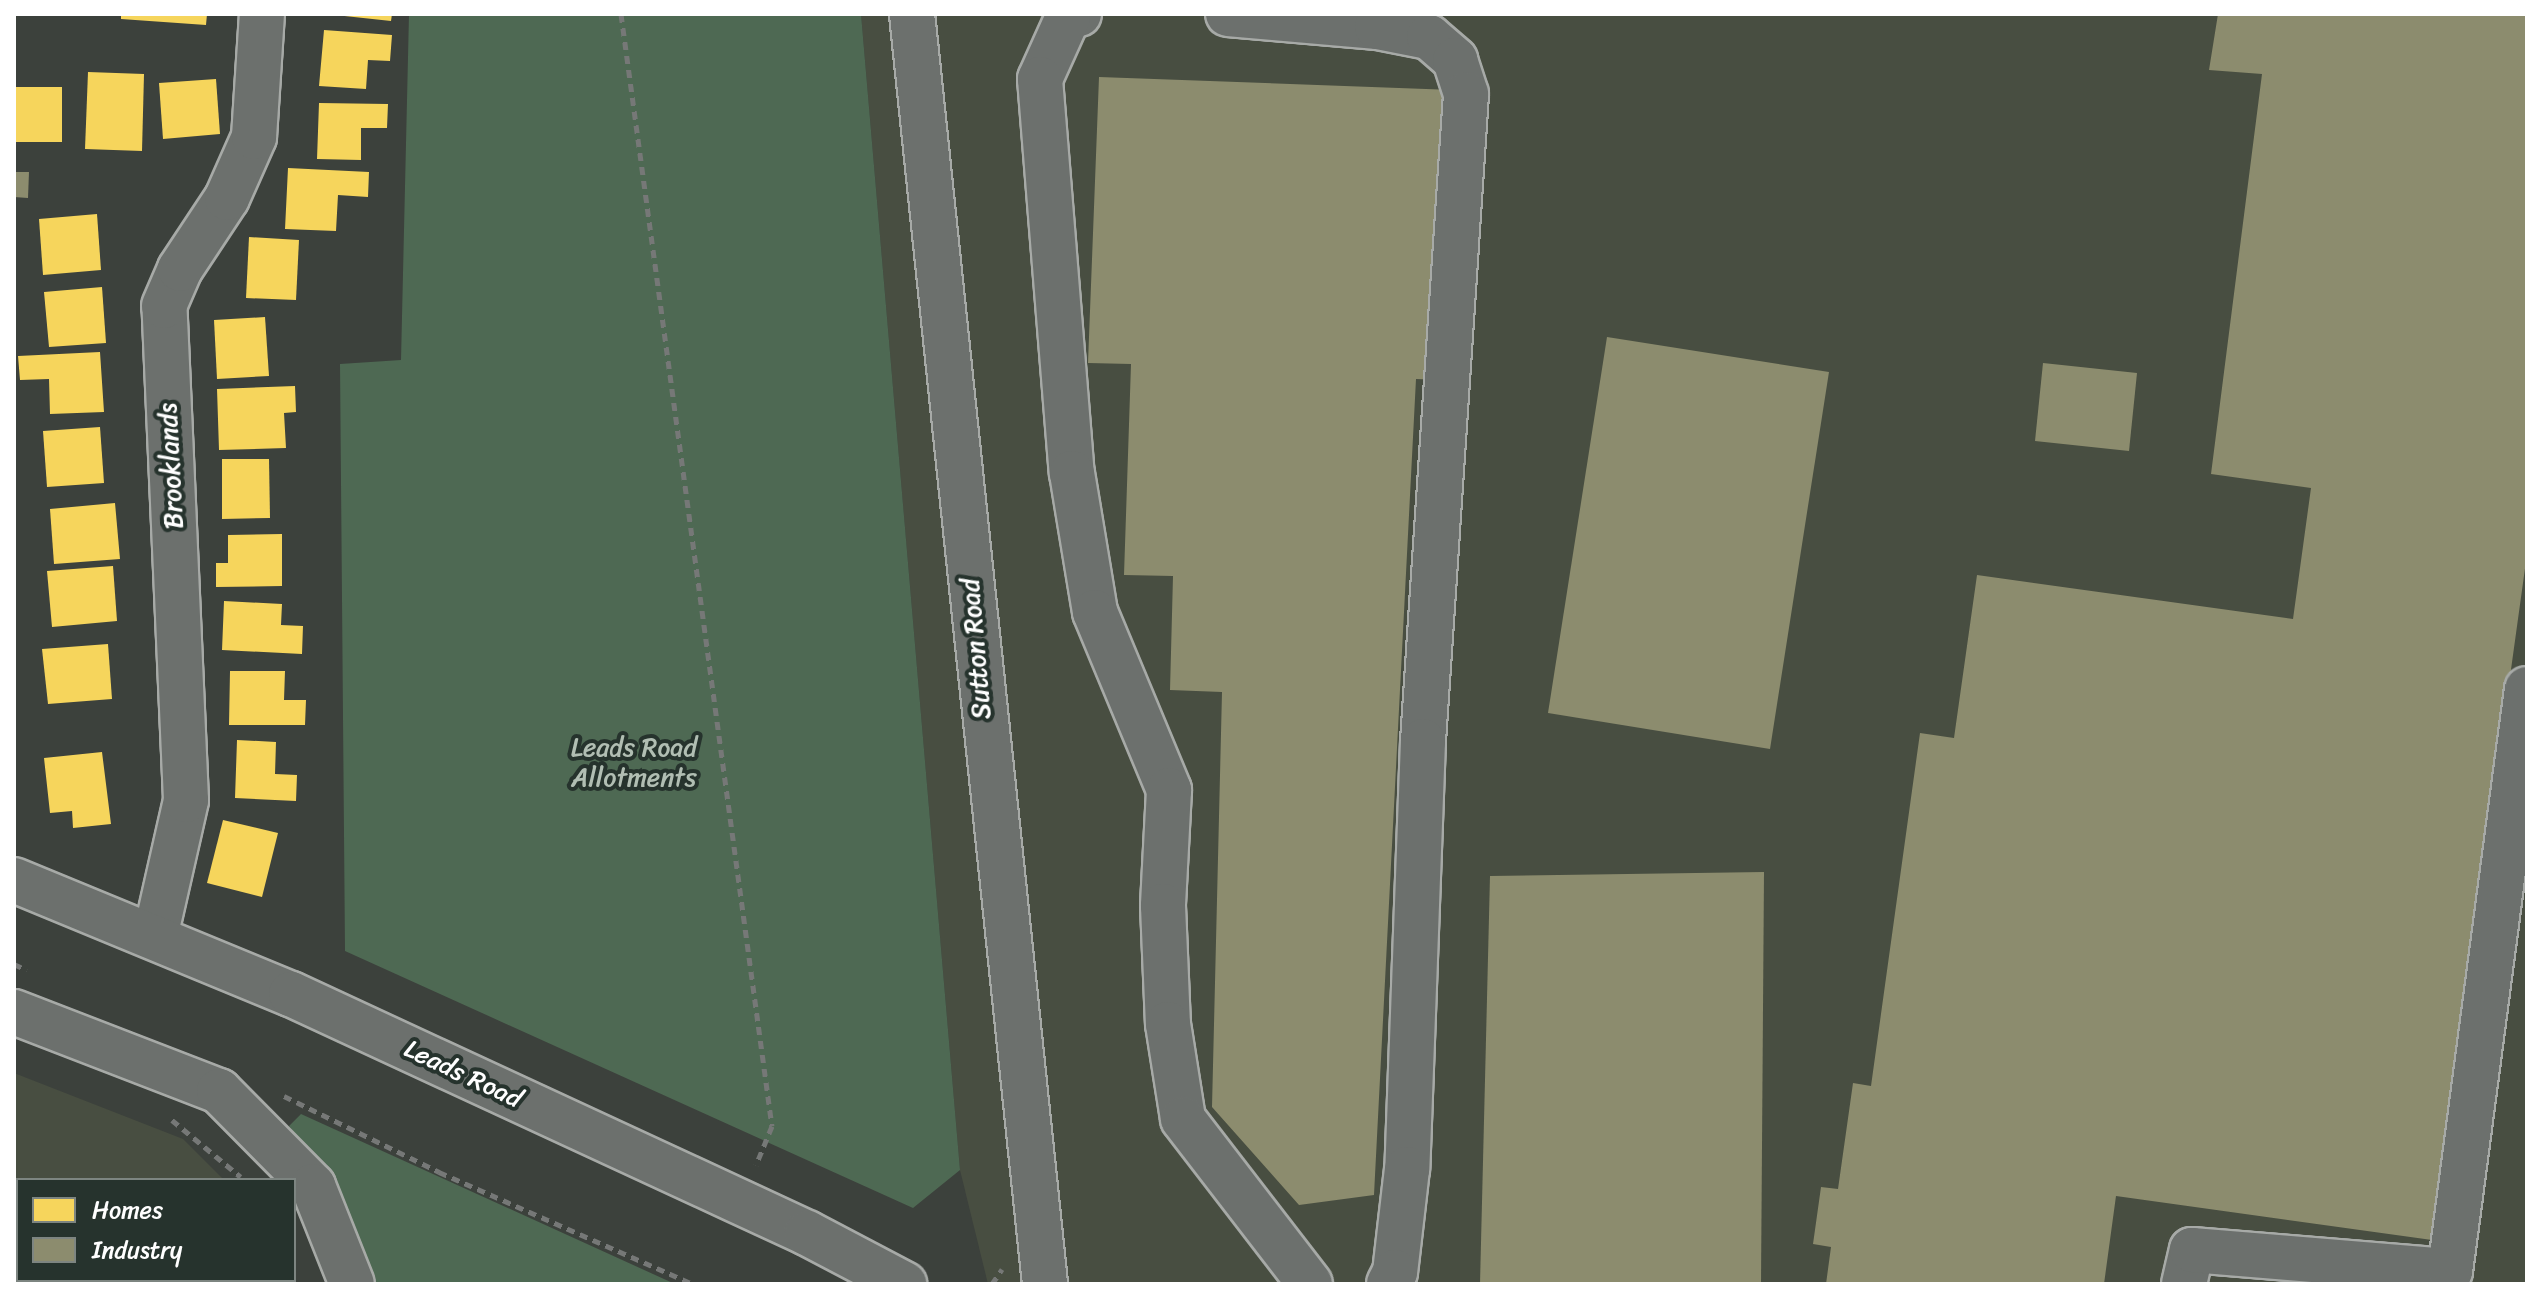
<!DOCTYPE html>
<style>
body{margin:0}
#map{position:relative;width:2541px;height:1298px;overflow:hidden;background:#3c413c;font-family:Sriracha,sans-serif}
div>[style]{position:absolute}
.built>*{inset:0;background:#484e41}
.green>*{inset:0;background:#4e6953}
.homes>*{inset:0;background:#f6d55c}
.industry>*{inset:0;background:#8c8c6e}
.path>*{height:5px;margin-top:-2.5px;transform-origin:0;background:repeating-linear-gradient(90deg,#767877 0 8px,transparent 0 14px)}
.roads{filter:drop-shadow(2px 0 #a7aaa7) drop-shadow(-2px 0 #a7aaa7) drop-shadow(0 2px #a7aaa7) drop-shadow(0 -2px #a7aaa7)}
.minor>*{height:44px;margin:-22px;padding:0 22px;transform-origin:22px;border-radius:22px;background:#6c706d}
.major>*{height:44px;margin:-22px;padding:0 22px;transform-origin:22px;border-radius:22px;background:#6c706d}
span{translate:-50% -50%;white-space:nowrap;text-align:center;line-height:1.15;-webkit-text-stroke:8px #26332d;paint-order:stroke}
.street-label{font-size:26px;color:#fff}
.park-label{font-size:26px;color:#b1beb3}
.frame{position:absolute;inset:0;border:16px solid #fff;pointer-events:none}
.legend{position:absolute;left:16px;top:1178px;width:280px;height:104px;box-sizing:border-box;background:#26332d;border:2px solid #7d8581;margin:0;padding:10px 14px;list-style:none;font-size:24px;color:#fff}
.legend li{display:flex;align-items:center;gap:16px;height:40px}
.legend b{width:40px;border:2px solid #7d8581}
</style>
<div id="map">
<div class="built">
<div style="clip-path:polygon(861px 14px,2527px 14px,2527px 1284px,988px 1284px,960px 1170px)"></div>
<div style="clip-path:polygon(14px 1073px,183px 1139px,224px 1180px,18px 1180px,18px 1280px,289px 1284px,14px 1284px)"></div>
</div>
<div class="green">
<div style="clip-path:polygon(409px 14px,861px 14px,960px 1170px,913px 1208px,345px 951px,340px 364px,401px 360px)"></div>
<div style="clip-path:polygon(301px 1114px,675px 1284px,372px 1284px,329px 1177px,289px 1126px)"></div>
</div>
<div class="homes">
<div style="clip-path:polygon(121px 14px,207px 14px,206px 25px,121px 19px)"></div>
<div style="clip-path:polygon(326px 14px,392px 14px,391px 21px)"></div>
<div style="clip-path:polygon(324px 30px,392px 35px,390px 61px,368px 60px,366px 89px,319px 86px)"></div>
<div style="clip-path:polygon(88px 72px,144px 74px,142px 151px,85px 149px)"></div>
<div style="clip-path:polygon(216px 79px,220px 134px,163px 139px,159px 83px)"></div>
<div style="clip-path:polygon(14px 87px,62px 87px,62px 142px,14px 142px)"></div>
<div style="clip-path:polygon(319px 103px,388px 104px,387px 128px,361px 128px,361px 160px,317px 159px)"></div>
<div style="clip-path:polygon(288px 168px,369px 172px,368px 197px,338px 195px,336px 231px,285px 229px)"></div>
<div style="clip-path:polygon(97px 214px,101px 270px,43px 275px,39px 219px)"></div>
<div style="clip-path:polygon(249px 237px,299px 240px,296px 300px,246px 298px)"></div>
<div style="clip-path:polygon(102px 287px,106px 343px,49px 347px,44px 292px)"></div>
<div style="clip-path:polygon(265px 317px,269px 376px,217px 379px,214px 320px)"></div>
<div style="clip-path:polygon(100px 352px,104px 412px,50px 414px,49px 379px,20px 380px,18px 356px)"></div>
<div style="clip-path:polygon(295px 386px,296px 412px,284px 413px,286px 448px,219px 450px,217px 389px)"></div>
<div style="clip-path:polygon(100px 427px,104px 483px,47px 487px,43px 431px)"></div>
<div style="clip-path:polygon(222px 459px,269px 459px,270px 518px,222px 519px)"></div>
<div style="clip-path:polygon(115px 503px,120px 559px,54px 564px,50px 509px)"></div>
<div style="clip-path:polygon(282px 534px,282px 586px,216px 587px,216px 563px,228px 563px,228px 535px)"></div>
<div style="clip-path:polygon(113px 566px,117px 621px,52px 627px,47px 571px)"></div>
<div style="clip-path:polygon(224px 601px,282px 604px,281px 625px,303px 626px,302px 654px,222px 650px)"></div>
<div style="clip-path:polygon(108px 644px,112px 699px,48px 704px,42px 649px)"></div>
<div style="clip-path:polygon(230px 671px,285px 671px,284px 700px,306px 700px,305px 725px,229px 725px)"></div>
<div style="clip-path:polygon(237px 740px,276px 742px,275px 774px,297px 775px,296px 801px,235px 798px)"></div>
<div style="clip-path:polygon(102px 752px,111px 824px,73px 828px,72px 811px,50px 813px,44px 758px)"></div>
<div style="clip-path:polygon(223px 820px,278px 833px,262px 897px,207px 883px)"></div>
</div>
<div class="industry">
<div style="clip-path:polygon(2218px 14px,2527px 14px,2527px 554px,2432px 1240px,2116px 1196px,2104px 1284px,1826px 1284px,1831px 1247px,1813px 1244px,1821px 1187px,1838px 1189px,1853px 1083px,1871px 1086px,1920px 733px,1954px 738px,1977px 575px,2293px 619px,2311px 488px,2211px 474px,2262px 74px,2209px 70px)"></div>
<div style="clip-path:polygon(1099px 77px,1453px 90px,1443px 380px,1416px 379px,1374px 1195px,1299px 1205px,1212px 1107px,1222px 692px,1170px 690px,1173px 576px,1124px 575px,1131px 364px,1088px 363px)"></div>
<div style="clip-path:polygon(14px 172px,29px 172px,28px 198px,14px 197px)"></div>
<div style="clip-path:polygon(1607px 337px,1829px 372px,1770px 749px,1548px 713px)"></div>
<div style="clip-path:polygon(2043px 363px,2137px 373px,2129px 451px,2035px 441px)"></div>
<div style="clip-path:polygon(1764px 872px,1761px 1284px,1480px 1284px,1490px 876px)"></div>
</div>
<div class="path">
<div style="left:621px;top:14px;width:1122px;rotate:82.27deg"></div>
<div style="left:772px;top:1126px;width:42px;rotate:112.3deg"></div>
<div style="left:14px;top:964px;width:14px;rotate:25deg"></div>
<div style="left:284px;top:1096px;width:173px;rotate:26.1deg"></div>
<div style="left:439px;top:1172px;width:278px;rotate:23.8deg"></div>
<div style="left:172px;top:1120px;width:89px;rotate:39.6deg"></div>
<div style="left:992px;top:1284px;width:18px;rotate:-56deg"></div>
</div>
<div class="roads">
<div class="minor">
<div style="left:912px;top:14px;width:1277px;rotate:84.02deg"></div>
<div style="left:1079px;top:14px;width:11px;rotate:165deg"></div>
<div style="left:1068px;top:17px;width:68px;rotate:114.3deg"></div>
<div style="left:1040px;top:79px;width:395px;rotate:85.4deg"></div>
<div style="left:1072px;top:473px;width:141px;rotate:80.6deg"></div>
<div style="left:1095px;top:612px;width:193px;rotate:67.4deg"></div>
<div style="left:1169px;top:790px;width:116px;rotate:93deg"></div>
<div style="left:1163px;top:906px;width:118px;rotate:87.6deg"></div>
<div style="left:1168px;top:1024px;width:96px;rotate:81deg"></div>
<div style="left:1183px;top:1119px;width:208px;rotate:52.4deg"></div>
<div style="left:1228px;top:14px;width:150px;rotate:5deg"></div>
<div style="left:1377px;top:27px;width:53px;rotate:10.9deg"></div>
<div style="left:1429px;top:37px;width:35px;rotate:41deg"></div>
<div style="left:1455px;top:60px;width:36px;rotate:72deg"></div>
<div style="left:1466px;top:94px;width:648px;rotate:93.8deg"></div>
<div style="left:1423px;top:741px;width:428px;rotate:92.1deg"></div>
<div style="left:1407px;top:1169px;width:104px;rotate:96.6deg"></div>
<div style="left:1395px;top:1272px;width:13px;rotate:117deg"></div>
<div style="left:155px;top:937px;width:140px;rotate:-77.2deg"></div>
<div style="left:186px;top:800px;width:494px;rotate:-92.5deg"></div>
<div style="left:164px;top:306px;width:40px;rotate:-66.6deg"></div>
<div style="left:180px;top:269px;width:85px;rotate:-56.5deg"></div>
<div style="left:227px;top:198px;width:67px;rotate:-66.1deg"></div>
<div style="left:254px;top:137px;width:123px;rotate:-86.3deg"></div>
<div style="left:14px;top:1012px;width:220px;rotate:21.1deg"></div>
<div style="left:219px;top:1091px;width:134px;rotate:45.3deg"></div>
<div style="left:313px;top:1186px;width:105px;rotate:68.3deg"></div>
<div style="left:2184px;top:1284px;width:35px;rotate:-77deg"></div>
<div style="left:2192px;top:1250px;width:259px;rotate:4.7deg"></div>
<div style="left:2450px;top:1271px;width:587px;rotate:-82.46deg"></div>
</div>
<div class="major">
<div style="left:14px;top:880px;width:300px;rotate:22.4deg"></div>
<div style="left:291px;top:994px;width:569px;rotate:24.85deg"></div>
<div style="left:807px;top:1233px;width:110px;rotate:27.7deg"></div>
</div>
</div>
<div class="street-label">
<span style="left:171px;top:466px;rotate:-93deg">Brooklands</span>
<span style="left:976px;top:649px;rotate:-95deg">Sutton Road</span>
<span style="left:463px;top:1074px;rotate:25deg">Leads Road</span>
</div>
<div class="park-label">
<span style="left:634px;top:763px">Leads Road<br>Allotments</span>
</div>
<div class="frame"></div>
<ul class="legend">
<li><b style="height:22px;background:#f6d55c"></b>Homes</li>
<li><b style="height:22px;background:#8c8c6e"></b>Industry</li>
</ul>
</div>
